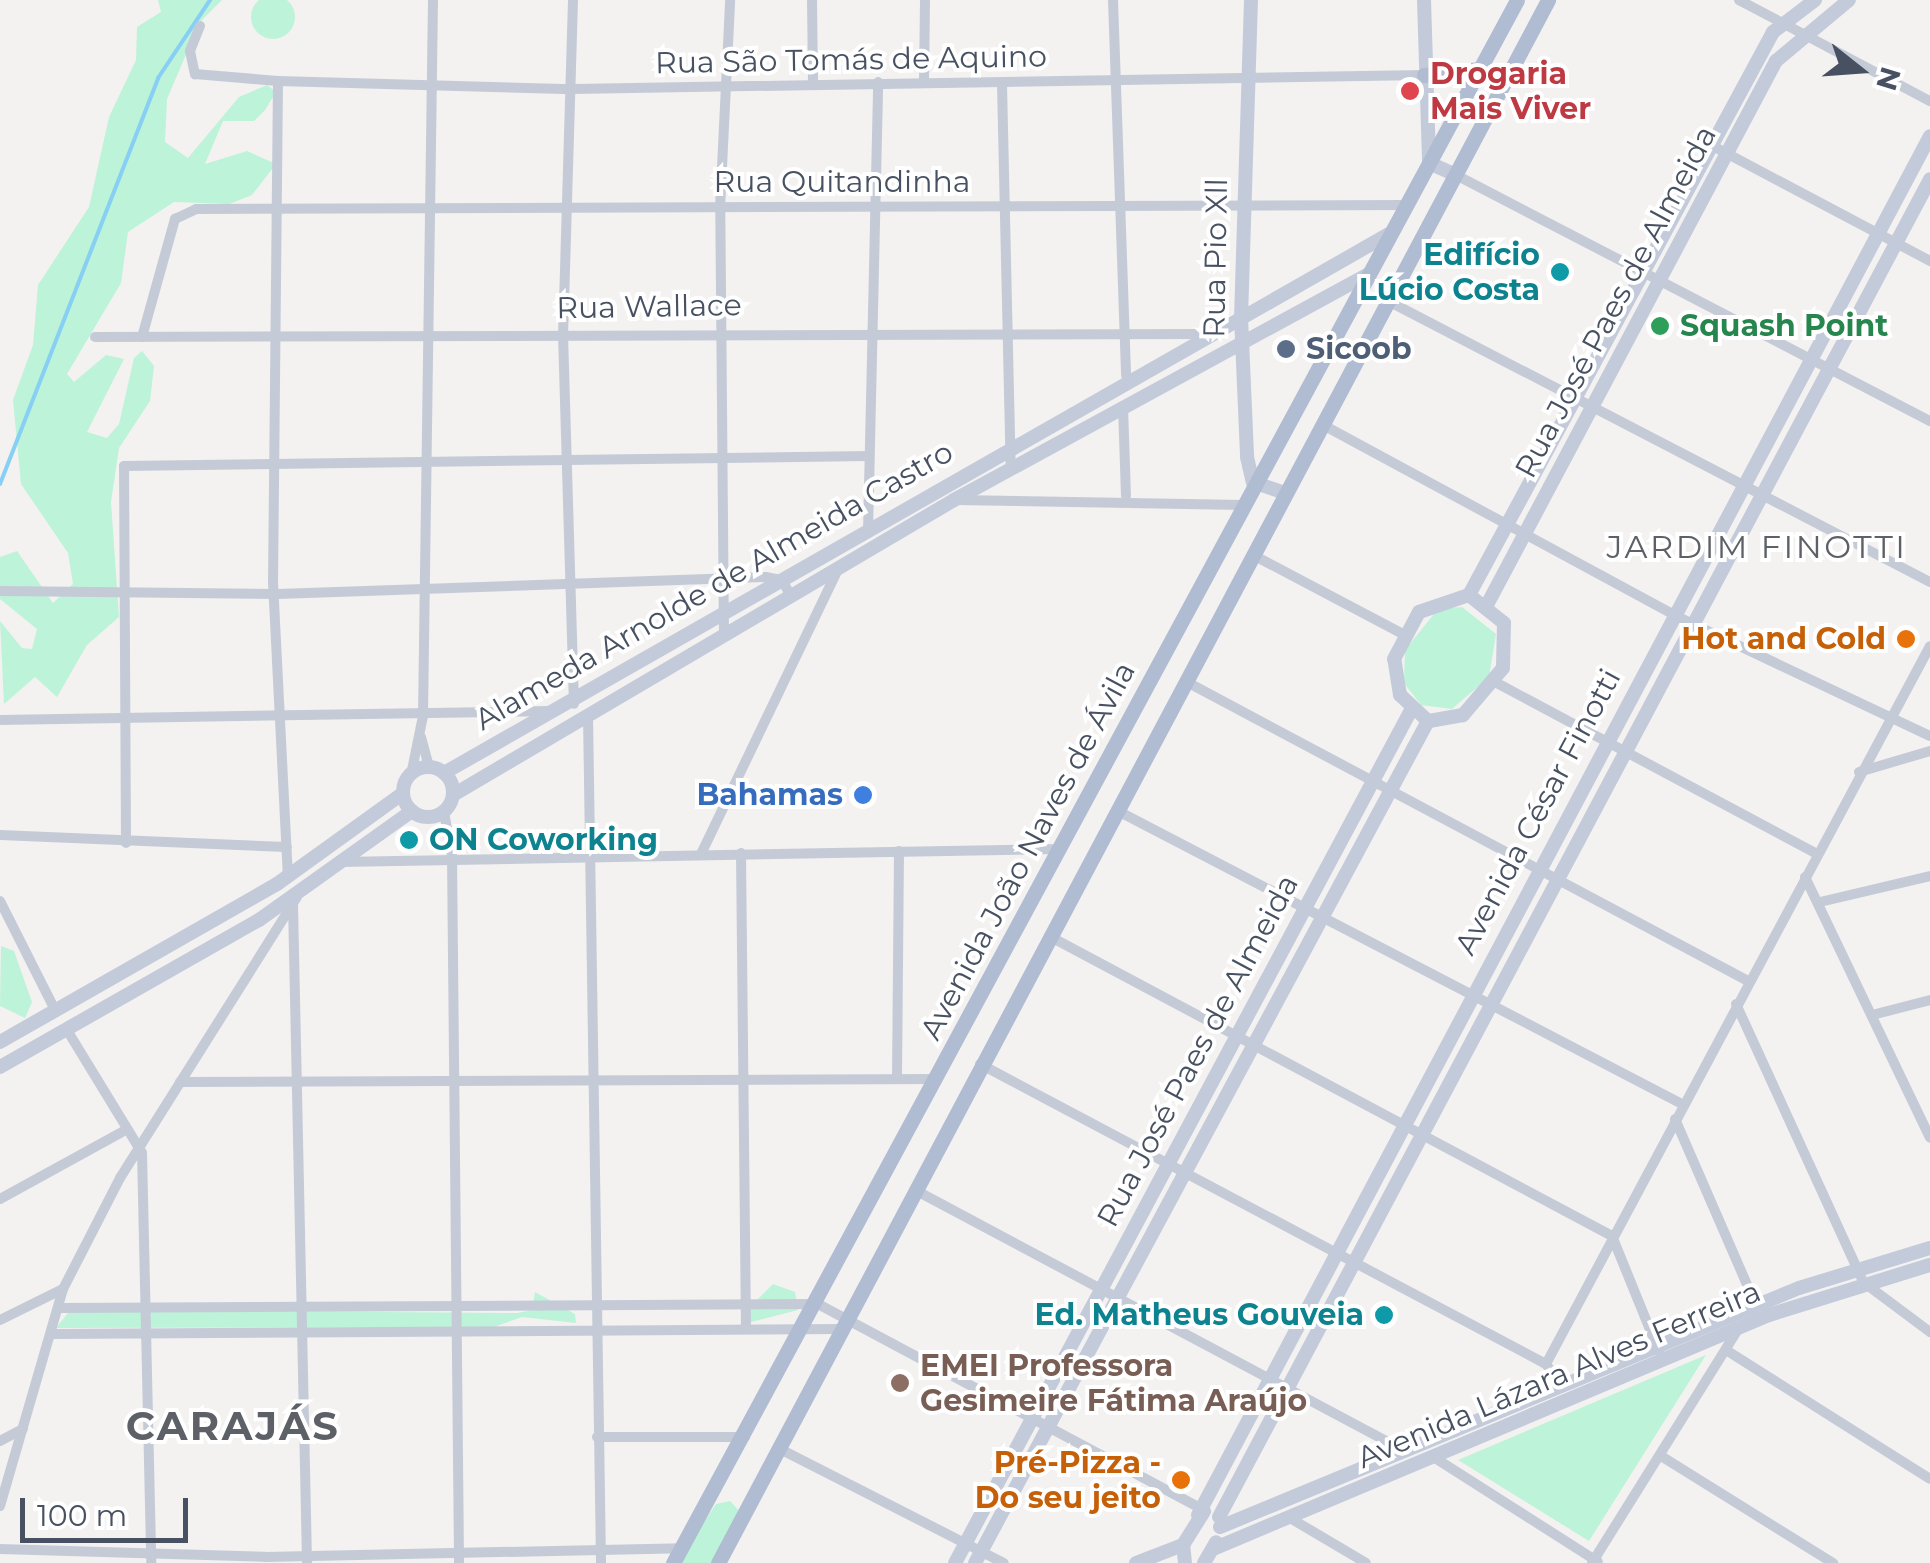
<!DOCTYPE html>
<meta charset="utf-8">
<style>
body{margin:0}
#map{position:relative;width:1930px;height:1563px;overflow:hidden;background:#f4f1f1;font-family:Montserrat,sans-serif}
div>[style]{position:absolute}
.green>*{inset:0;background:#bdf3d9}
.round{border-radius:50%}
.stream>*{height:4px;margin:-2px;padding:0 2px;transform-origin:2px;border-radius:2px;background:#87d0f4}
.street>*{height:10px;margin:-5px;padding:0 5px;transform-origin:5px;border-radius:5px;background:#c4cbd7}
.secondary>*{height:14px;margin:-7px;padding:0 7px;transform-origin:7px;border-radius:7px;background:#c3cbdb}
.secondary>.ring{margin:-7px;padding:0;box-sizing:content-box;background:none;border:14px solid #c3cbdb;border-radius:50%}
.primary>*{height:15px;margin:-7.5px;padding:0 7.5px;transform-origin:7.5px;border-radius:7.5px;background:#afbcd2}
.dots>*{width:28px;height:28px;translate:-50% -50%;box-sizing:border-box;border:5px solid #fff;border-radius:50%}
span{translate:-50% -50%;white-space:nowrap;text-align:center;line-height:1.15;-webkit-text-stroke:8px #fff;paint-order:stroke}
.street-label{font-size:30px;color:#475161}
.health-label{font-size:30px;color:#be3a42;font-weight:700}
.left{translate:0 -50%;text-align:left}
.culture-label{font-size:30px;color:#0d838f;font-weight:700}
.right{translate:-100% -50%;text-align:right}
.leisure-label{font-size:30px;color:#27864d;font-weight:700}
.service-label{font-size:30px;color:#4e5e75;font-weight:700}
.food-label{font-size:30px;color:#c56008;font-weight:700}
.shop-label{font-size:30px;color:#366cbe;font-weight:700}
.education-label{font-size:30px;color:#785e54;font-weight:700}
.neighbourhood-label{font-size:32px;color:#5d6067;letter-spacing:2.5px}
.district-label{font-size:40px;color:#5d6067;font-weight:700;letter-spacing:2.5px}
.north{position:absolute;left:1810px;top:20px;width:100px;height:100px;-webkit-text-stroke:8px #fff;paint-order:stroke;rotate:107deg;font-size:28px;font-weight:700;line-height:40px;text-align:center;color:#475161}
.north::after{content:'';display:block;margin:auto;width:35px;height:45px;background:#475161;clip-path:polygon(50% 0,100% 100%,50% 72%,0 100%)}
.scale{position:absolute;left:20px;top:1498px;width:168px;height:45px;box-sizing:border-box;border:5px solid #475161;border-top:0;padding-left:12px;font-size:30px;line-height:35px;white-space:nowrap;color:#475161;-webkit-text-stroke:8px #fff;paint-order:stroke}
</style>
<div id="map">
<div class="green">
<div class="round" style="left:251px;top:-5px;width:44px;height:44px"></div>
<div style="clip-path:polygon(158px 0,222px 0,200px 22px,167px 99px,165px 142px,188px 158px,239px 97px,267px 85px,276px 92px,265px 110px,254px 121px,223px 121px,205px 164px,247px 151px,276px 164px,252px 195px,229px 204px,174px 202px,128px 232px,121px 283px,67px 374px,74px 382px,106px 355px,124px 359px,87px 432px,107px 438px,119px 424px,134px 358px,142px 351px,154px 366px,150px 401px,119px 448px,111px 502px,119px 617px,87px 645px,57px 697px,35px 677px,4px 704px,0 621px,22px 648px,32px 649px,37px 629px,0 599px,0 557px,17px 551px,53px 603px,73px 584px,68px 553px,21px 484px,13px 400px,33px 345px,38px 285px,89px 207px,109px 117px,136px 60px,137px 27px,161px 12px)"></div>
<div style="clip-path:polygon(1462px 607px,1496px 634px,1489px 677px,1452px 709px,1421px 705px,1404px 683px,1405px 650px,1438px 609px)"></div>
<div style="clip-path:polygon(1px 946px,14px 951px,32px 1002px,25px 1018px,0 1006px)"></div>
<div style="clip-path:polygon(773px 1284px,795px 1292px,798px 1310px,751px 1322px,747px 1310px)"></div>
<div style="clip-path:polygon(535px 1292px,575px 1314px,576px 1323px,522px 1317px,494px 1327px,56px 1328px,68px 1313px,109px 1310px,518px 1313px,532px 1310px)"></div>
<div style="clip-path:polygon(1706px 1355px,1589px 1541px,1458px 1460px)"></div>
<div style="clip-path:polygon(730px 1501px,740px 1512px,714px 1563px,677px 1563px,716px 1504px)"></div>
</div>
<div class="stream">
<div style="left:0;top:484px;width:436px;rotate:-68.7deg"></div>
<div style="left:158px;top:78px;width:94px;rotate:-56.3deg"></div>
</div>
<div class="street">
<div style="left:573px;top:0;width:334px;rotate:91.7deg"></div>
<div style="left:563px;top:334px;width:370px;rotate:88.3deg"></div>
<div style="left:812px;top:0;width:85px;rotate:89.3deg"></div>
<div style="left:1113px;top:0;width:376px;rotate:88deg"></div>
<div style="left:1739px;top:0;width:216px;rotate:27.9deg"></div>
<div style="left:200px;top:26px;width:27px;rotate:112deg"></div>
<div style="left:190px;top:51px;width:24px;rotate:78deg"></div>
<div style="left:195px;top:74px;width:83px;rotate:4.8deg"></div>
<div style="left:278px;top:81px;width:295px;rotate:1.6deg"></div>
<div style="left:573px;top:89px;width:851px;rotate:-0.94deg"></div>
<div style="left:278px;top:81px;width:501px;rotate:90.57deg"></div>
<div style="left:273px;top:582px;width:292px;rotate:87.1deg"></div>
<div style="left:924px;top:82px;width:82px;rotate:-89.3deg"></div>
<div style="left:1002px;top:84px;width:385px;rotate:88.7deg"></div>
<div style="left:1711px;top:145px;width:248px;rotate:27.9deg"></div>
<div style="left:1456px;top:175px;width:534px;rotate:27.43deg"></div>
<div style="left:1390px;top:302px;width:608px;rotate:27.41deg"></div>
<div style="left:95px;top:337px;width:1109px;rotate:-0.15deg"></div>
<div style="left:142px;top:337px;width:123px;rotate:-74.4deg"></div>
<div style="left:175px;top:219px;width:23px;rotate:-25deg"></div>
<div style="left:196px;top:209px;width:1209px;rotate:-0.19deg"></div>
<div style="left:1123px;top:406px;width:90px;rotate:88.1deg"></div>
<div style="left:1325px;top:426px;width:397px;rotate:28.4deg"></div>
<div style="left:1674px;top:615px;width:283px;rotate:25.3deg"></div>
<div style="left:955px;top:500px;width:288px;rotate:1deg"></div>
<div style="left:868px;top:532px;width:450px;rotate:-88.7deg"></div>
<div style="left:1253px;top:555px;width:170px;rotate:27.8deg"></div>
<div style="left:0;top:591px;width:278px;rotate:0.6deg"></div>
<div style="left:278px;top:594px;width:488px;rotate:-2deg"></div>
<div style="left:766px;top:577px;width:16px;rotate:11deg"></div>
<div style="left:782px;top:580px;width:18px;rotate:61deg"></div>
<div style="left:724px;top:636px;width:428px;rotate:-90.5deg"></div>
<div style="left:720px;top:208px;width:208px;rotate:-87.2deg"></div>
<div style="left:1185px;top:681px;width:638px;rotate:28.05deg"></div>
<div style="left:1495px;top:682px;width:365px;rotate:28.1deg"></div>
<div style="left:588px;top:715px;width:848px;rotate:89.12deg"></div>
<div style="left:0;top:720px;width:549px;rotate:-0.94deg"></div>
<div style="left:421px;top:737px;width:31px;rotate:75deg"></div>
<div style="left:1859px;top:772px;width:74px;rotate:-16.5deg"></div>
<div style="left:411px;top:775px;width:60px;rotate:-78.5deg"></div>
<div style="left:423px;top:716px;width:716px;rotate:-89.2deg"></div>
<div style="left:1116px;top:810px;width:638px;rotate:27.45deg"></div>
<div style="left:444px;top:812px;width:45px;rotate:79.7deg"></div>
<div style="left:452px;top:856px;width:707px;rotate:89.43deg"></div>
<div style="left:0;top:835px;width:287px;rotate:2.4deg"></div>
<div style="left:126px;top:843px;width:377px;rotate:-90.3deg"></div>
<div style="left:124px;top:466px;width:745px;rotate:-0.77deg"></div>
<div style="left:741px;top:853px;width:474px;rotate:89.4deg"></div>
<div style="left:701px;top:854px;width:316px;rotate:-64.3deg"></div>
<div style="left:341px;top:862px;width:719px;rotate:-1.04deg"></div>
<div style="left:1805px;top:877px;width:289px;rotate:64.4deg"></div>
<div style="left:0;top:901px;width:124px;rotate:63.2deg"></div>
<div style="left:1820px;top:902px;width:113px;rotate:-13.3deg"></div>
<div style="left:293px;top:904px;width:659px;rotate:88.78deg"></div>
<div style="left:1049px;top:936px;width:638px;rotate:28.05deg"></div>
<div style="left:1612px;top:1236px;width:125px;rotate:67.9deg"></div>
<div style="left:1736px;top:1004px;width:306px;rotate:65.4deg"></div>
<div style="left:1863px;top:1282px;width:84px;rotate:36.7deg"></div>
<div style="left:1872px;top:1015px;width:60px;rotate:-14.5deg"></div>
<div style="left:67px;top:1030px;width:144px;rotate:58.6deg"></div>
<div style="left:142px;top:1153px;width:410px;rotate:88.7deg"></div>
<div style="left:980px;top:1064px;width:641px;rotate:27.93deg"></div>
<div style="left:1546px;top:1364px;width:28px;rotate:55deg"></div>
<div style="left:897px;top:1079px;width:228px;rotate:-89.5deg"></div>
<div style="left:180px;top:1082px;width:757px;rotate:-0.23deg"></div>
<div style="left:1675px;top:1119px;width:203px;rotate:66.5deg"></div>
<div style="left:915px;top:1190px;width:557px;rotate:28.04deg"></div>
<div style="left:0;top:1199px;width:139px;rotate:-28.8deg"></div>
<div style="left:59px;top:1308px;width:759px;rotate:-0.3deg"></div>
<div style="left:818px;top:1304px;width:440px;rotate:28.1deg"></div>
<div style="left:0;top:1320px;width:70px;rotate:-26.2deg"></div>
<div style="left:53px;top:1334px;width:787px;rotate:-0.36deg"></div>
<div style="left:1726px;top:1350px;width:241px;rotate:32.3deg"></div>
<div style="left:1546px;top:1364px;width:814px;rotate:-61.86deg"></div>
<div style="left:597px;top:1437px;width:148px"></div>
<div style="left:0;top:1441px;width:26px;rotate:-28deg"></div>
<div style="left:780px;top:1449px;width:251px;rotate:27deg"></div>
<div style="left:1661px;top:1456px;width:203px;rotate:31.9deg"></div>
<div style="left:1435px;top:1458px;width:193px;rotate:32.5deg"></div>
<div style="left:0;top:1506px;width:226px;rotate:-73.8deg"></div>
<div style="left:63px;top:1289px;width:125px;rotate:-62.8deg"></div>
<div style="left:120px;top:1178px;width:332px;rotate:-57.8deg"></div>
<div style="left:1290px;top:1518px;width:88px;rotate:30.6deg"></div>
<div style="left:0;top:1549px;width:265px;rotate:1.7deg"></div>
<div style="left:265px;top:1557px;width:417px;rotate:-1.2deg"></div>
<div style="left:1592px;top:1563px;width:274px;rotate:-58deg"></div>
</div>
<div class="secondary">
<div style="left:1251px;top:0;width:317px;rotate:91.8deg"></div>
<div style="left:1241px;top:317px;width:140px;rotate:87.5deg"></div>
<div style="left:1247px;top:457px;width:26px;rotate:77deg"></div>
<div style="left:1253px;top:482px;width:34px;rotate:19deg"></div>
<div style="left:1424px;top:0;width:163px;rotate:88.2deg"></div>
<div style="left:1429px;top:163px;width:30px;rotate:24deg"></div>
<div style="left:1469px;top:595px;width:640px;rotate:-61.63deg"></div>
<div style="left:1773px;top:32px;width:53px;rotate:-37.3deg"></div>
<div style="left:1469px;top:595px;width:45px;rotate:38.7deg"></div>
<div style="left:1504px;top:623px;width:45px;rotate:91.3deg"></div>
<div style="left:1503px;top:668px;width:62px;rotate:130.4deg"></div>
<div style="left:1463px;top:715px;width:36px;rotate:170deg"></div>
<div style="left:1428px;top:721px;width:38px;rotate:-137deg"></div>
<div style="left:1400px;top:695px;width:36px;rotate:-99deg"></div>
<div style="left:1394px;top:659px;width:53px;rotate:-62deg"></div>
<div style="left:1419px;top:612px;width:53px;rotate:-18.8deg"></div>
<div style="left:1488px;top:603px;width:614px;rotate:-62.02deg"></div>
<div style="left:1776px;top:61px;width:95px;rotate:-39.9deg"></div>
<div class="ring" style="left:403px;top:767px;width:36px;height:36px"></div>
<div style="left:444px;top:773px;width:1088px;rotate:-29.7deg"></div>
<div style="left:453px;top:795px;width:581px;rotate:-30.49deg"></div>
<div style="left:954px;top:500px;width:472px;rotate:-28.6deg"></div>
<div style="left:0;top:1042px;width:319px;rotate:-29.7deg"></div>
<div style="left:277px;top:884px;width:155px;rotate:-35.8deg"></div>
<div style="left:0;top:1067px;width:298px;rotate:-29.6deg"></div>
<div style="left:259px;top:920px;width:188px;rotate:-35.5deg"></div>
<div style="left:1198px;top:1515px;width:1561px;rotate:-62.04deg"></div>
<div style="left:1219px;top:1517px;width:1515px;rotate:-62.01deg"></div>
<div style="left:1220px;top:1527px;width:626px;rotate:-22.43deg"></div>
<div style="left:1799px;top:1288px;width:137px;rotate:-17deg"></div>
<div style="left:1213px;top:1549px;width:603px;rotate:-22.82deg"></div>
<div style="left:1769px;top:1315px;width:169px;rotate:-17.3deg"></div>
<div style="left:955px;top:1563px;width:967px;rotate:-61.87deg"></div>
<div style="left:975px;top:1563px;width:956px;rotate:-61.72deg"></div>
<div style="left:1136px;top:1563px;width:50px;rotate:-21deg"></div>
<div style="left:1185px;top:1563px;width:18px;rotate:-96deg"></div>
<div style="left:1183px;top:1545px;width:39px;rotate:-58deg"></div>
<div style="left:1204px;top:1563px;width:24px;rotate:-60deg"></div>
</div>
<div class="primary">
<div style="left:1424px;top:75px;width:56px;rotate:-6.1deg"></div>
<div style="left:673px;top:1563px;width:1776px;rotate:-61.63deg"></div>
<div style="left:718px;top:1563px;width:1770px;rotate:-62.03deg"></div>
</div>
<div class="dots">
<div style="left:1410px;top:91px;background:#e0444e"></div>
<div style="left:1560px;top:272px;background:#0f9aa8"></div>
<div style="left:1660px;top:326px;background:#2e9e5b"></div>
<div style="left:1286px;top:349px;background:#5c6f8a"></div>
<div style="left:1906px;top:639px;background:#e8710a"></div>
<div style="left:863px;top:795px;background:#3f7fe0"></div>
<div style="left:409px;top:840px;background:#0f9aa8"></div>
<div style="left:1384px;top:1315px;background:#0f9aa8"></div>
<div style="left:900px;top:1383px;background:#8d6e63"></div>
<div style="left:1181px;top:1480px;background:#e8710a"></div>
</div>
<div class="street-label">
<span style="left:851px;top:60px;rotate:-1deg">Rua São Tomás de Aquino</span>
<span style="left:842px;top:182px">Rua Quitandinha</span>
<span style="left:1216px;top:258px;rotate:-89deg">Rua Pio Xll</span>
<span style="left:1616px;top:302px;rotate:-62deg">Rua José Paes de Almeida</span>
<span style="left:649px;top:307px;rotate:-1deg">Rua Wallace</span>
<span style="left:714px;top:586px;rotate:-30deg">Alameda Arnolde de Almeida Castro</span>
<span style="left:1538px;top:812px;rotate:-62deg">Avenida César Finotti</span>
<span style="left:1028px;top:851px;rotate:-62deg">Avenida João Naves de Ávila</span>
<span style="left:1198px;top:1051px;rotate:-62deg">Rua José Paes de Almeida</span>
<span style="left:1559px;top:1375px;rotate:-23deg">Avenida Lázara Alves Ferreira</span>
</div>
<div class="health-label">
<span class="left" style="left:1430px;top:91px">Drogaria<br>Mais Viver</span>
</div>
<div class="culture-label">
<span class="right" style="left:1540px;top:272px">Edifício<br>Lúcio Costa</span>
<span class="left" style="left:429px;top:840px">ON Coworking</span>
<span class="right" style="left:1364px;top:1315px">Ed. Matheus Gouveia</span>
</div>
<div class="leisure-label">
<span class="left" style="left:1680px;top:326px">Squash Point</span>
</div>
<div class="service-label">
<span class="left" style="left:1306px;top:349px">Sicoob</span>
</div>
<div class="food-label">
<span class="right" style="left:1886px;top:639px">Hot and Cold</span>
<span class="right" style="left:1161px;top:1480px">Pré-Pizza -<br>Do seu jeito</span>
</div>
<div class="shop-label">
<span class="right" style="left:843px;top:795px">Bahamas</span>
</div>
<div class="education-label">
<span class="left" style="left:920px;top:1383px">EMEI Professora<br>Gesimeire Fátima Araújo</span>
</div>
<div class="neighbourhood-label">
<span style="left:1757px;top:547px">JARDIM FINOTTI</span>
</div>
<div class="district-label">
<span style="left:233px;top:1426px">CARAJÁS</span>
</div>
<div class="north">N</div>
<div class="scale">100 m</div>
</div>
